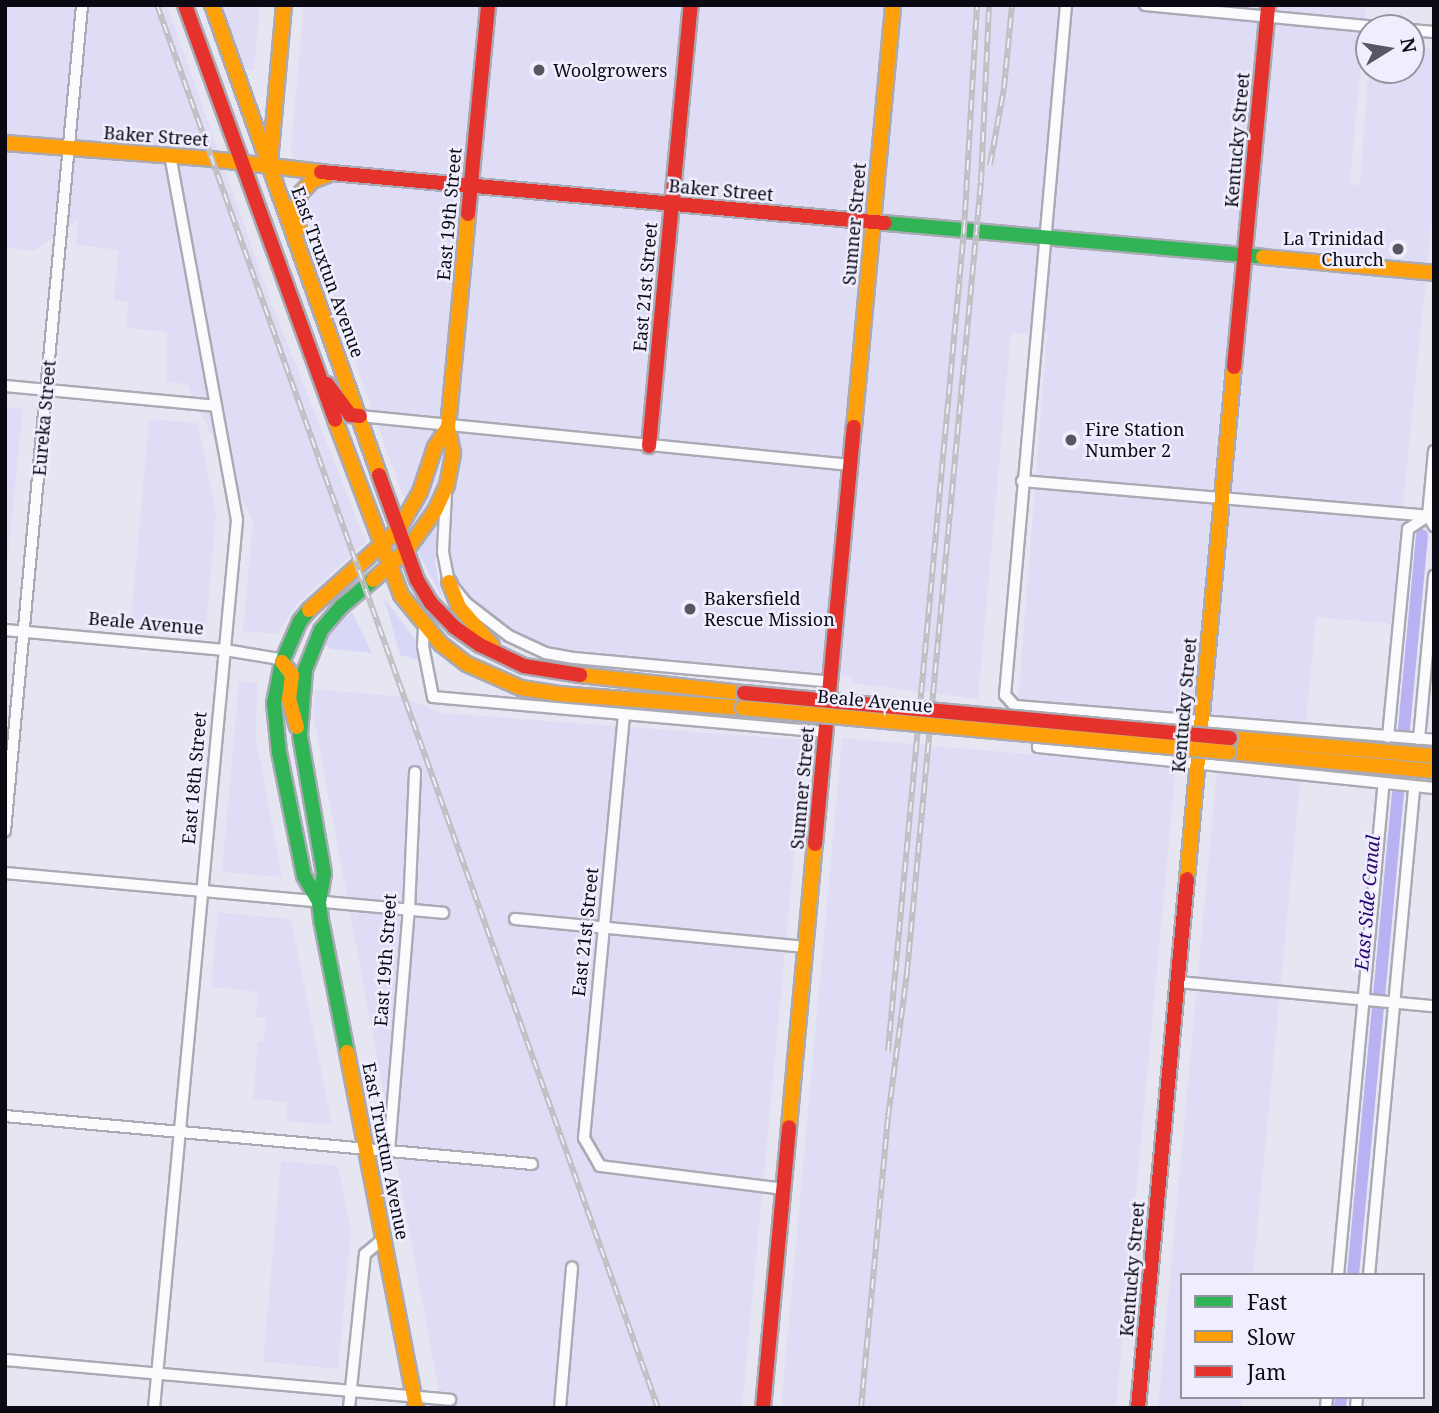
<!DOCTYPE html>
<style>
body{margin:0}
#map{position:relative;width:1439px;height:1413px;overflow:hidden;background:#e6e6f3;font-family:"Noto Serif",serif}
div>[style]{position:absolute}
.built>*{inset:0;background:#deddf5}
.green>*{inset:0;background:#d9d7f6}
.canal>*{height:12px;margin:-6px;padding:0 6px;transform-origin:6px;border-radius:6px;background:#b9b2f2}
.roads{filter:drop-shadow(2px 0 #aaaab4) drop-shadow(-2px 0 #aaaab4) drop-shadow(0 2px #aaaab4) drop-shadow(0 -2px #aaaab4)}
.street>*{height:10px;margin:-5px;padding:0 5px;transform-origin:5px;border-radius:5px;background:#fbfbfd}
.fast>*{height:14px;margin:-7px;padding:0 7px;transform-origin:7px;border-radius:7px;background:#30b455}
.slow>*{height:14px;margin:-7px;padding:0 7px;transform-origin:7px;border-radius:7px;background:#ff9f0a}
.jam>*{height:14px;margin:-7px;padding:0 7px;transform-origin:7px;border-radius:7px;background:#e5322d}
.rail>*{height:6px;margin-top:-3px;transform-origin:0;background:repeating-linear-gradient(90deg,#efeefe 0 10px,#bfbfc2 0 20px);box-sizing:border-box;border-block:2px solid #bfbfc2}
.bridges{filter:drop-shadow(2px 0 #aaaab4) drop-shadow(-2px 0 #aaaab4) drop-shadow(0 2px #aaaab4) drop-shadow(0 -2px #aaaab4)}
.slow-bridge>*{height:14px;margin:-7px;padding:0 7px;transform-origin:7px;border-radius:7px;background:#ff9f0a}
.jam-bridge>*{height:14px;margin:-7px;padding:0 7px;transform-origin:7px;border-radius:7px;background:#e5322d}
.dots>*{width:19px;height:19px;translate:-50% -50%;box-sizing:border-box;border:4px solid #efeefe;border-radius:50%}
span{translate:-50% -50%;white-space:nowrap;text-align:center;line-height:1.15;-webkit-text-stroke:5px #efeefe;paint-order:stroke}
.poi-label{font-size:18px;color:#0b0a12}
.left{translate:0 -50%;text-align:left}
.right{translate:-100% -50%;text-align:right}
.street-label{font-size:18px;color:#0b0a12}
.water-label{font-size:19px;color:#2c066d;font-style:italic}
.frame{position:absolute;inset:0;border:7px solid #0b0a12;pointer-events:none}
.legend{position:absolute;left:1180px;top:1273px;width:245px;height:126px;box-sizing:border-box;background:#efeefe;border:2px solid #9493a0;margin:0;padding:9px 12px;list-style:none;font-size:21px;color:#0b0a12}
.legend li{display:flex;align-items:center;gap:14px;height:35px}
.legend b{width:35px;border:2px solid #9493a0}
.north{position:absolute;left:1355px;top:14px;width:70px;height:70px;box-sizing:border-box;background:#efeefe;border:2px solid #9493a0;border-radius:50%;rotate:79deg;font-size:19px;font-weight:700;line-height:28px;text-align:center;color:#0b0a12}
.north::after{content:'';display:block;margin:auto;width:24px;height:32px;background:#585761;clip-path:polygon(50% 0,100% 100%,50% 72%,0 100%)}
</style>
<div id="map">
<div class="built">
<div style="clip-path:polygon(5px 5px,167px 5px,273px 307px,366px 542px,297px 604px,277px 634px,243px 631px,253px 522px,187px 384px,166px 382px,167px 332px,126px 328px,129px 302px,114px 300px,118px 250px,76px 245px,78px 219px,35px 251px,5px 247px)"></div>
<div style="clip-path:polygon(222px 5px,260px 5px,254px 70px,245px 69px)"></div>
<div style="clip-path:polygon(304px 5px,1366px 5px,1350px 184px,1360px 185px,1369px 61px,1369px 70px,1411px 70px,1411px 46px,1434px 49px,1434px 199px,1391px 624px,1316px 617px,1253px 1275px,1182px 1275px,1182px 1397px,1242px 1397px,1241px 1408px,1158px 1408px,1221px 725px,1018px 703px,1047px 333px,1011px 333px,978px 699px,852px 683px,852px 677px,552px 648px,533px 642px,485px 613px,470px 598px,401px 491px,315px 249px,291px 148px)"></div>
<div style="clip-path:polygon(5px 407px,23px 408px,5px 586px)"></div>
<div style="clip-path:polygon(149px 419px,198px 423px,216px 515px,206px 627px,131px 620px)"></div>
<div style="clip-path:polygon(239px 681px,257px 683px,256px 738px,282px 877px,222px 872px)"></div>
<div style="clip-path:polygon(315px 689px,403px 697px,442px 713px,805px 740px,742px 1408px,442px 1408px,313px 713px)"></div>
<div style="clip-path:polygon(842px 738px,1176px 767px,1116px 1408px,781px 1408px)"></div>
<div style="clip-path:polygon(218px 912px,291px 919px,332px 1125px,286px 1121px,287px 1102px,253px 1099px,258px 1042px,263px 1042px,266px 1018px,256px 1017px,258px 992px,211px 987px)"></div>
<div style="clip-path:polygon(281px 1161px,338px 1166px,351px 1231px,338px 1369px,263px 1362px)"></div>
</div>
<div class="green">
<div style="clip-path:polygon(434px 525px,438px 527px,435px 563px,442px 598px,418px 552px)"></div>
<div style="clip-path:polygon(384px 598px,416px 640px,418px 660px,400px 655px)"></div>
<div style="clip-path:polygon(352px 612px,372px 653px,330px 649px,325px 644px,325px 637px)"></div>
</div>
<div class="canal">
<div style="left:1353px;top:1275px;width:743px;rotate:-84.67deg"></div>
<div style="left:1340px;top:1408px;width:11px;rotate:-85deg"></div>
</div>
<div class="roads">
<div class="street">
<div style="left:1066px;top:5px;width:693px;rotate:95.05deg"></div>
<div style="left:1005px;top:695px;width:15px;rotate:48deg"></div>
<div style="left:1015px;top:706px;width:420px;rotate:4.6deg"></div>
<div style="left:1145px;top:5px;width:246px;rotate:5.4deg"></div>
<div style="left:1411px;top:30px;width:23px;rotate:5deg"></div>
<div style="left:5px;top:386px;width:211px;rotate:5.4deg"></div>
<div style="left:360px;top:416px;width:493px;rotate:5.7deg"></div>
<div style="left:1434px;top:451px;width:65px;rotate:95.3deg"></div>
<div style="left:1428px;top:516px;width:12px;rotate:59deg"></div>
<div style="left:1022px;top:481px;width:413px;rotate:4.9deg"></div>
<div style="left:446px;top:494px;width:58px;rotate:93deg"></div>
<div style="left:443px;top:552px;width:31px;rotate:79deg"></div>
<div style="left:449px;top:582px;width:27px;rotate:51deg"></div>
<div style="left:466px;top:603px;width:54px;rotate:37.5deg"></div>
<div style="left:509px;top:636px;width:40px;rotate:25deg"></div>
<div style="left:545px;top:653px;width:29px;rotate:10deg"></div>
<div style="left:574px;top:658px;width:258px;rotate:5.3deg"></div>
<div style="left:424px;top:628px;width:18px;rotate:93deg"></div>
<div style="left:423px;top:646px;width:52px;rotate:78.9deg"></div>
<div style="left:433px;top:697px;width:395px;rotate:5.1deg"></div>
<div style="left:5px;top:630px;width:221px;rotate:5.2deg"></div>
<div style="left:225px;top:650px;width:50px;rotate:9.3deg"></div>
<div style="left:274px;top:658px;width:9px;rotate:27deg"></div>
<div style="left:624px;top:715px;width:425px;rotate:95.4deg"></div>
<div style="left:584px;top:1138px;width:32px;rotate:60deg"></div>
<div style="left:600px;top:1166px;width:185px;rotate:7.1deg"></div>
<div style="left:1039px;top:728px;width:19px;rotate:93deg"></div>
<div style="left:1038px;top:747px;width:398px;rotate:5.9deg"></div>
<div style="left:1388px;top:737px;width:209px;rotate:-84.5deg"></div>
<div style="left:1408px;top:529px;width:24px;rotate:-33deg"></div>
<div style="left:1419px;top:739px;width:164px;rotate:-84.7deg"></div>
<div style="left:5px;top:831px;width:830px;rotate:-84.67deg"></div>
<div style="left:5px;top:873px;width:440px;rotate:5.2deg"></div>
<div style="left:515px;top:919px;width:292px;rotate:5.5deg"></div>
<div style="left:1178px;top:982px;width:257px;rotate:5.4deg"></div>
<div style="left:5px;top:1116px;width:529px;rotate:5.2deg"></div>
<div style="left:389px;top:1151px;width:242px;rotate:-85.3deg"></div>
<div style="left:409px;top:910px;width:138px;rotate:-87.5deg"></div>
<div style="left:1338px;top:1275px;width:494px;rotate:-84.7deg"></div>
<div style="left:1369px;top:1275px;width:491px;rotate:-84.7deg"></div>
<div style="left:5px;top:1360px;width:447px;rotate:5.1deg"></div>
<div style="left:154px;top:1408px;width:892px;rotate:-84.66deg"></div>
<div style="left:237px;top:520px;width:370px;rotate:-100.4deg"></div>
<div style="left:349px;top:1408px;width:155px;rotate:-84.1deg"></div>
<div style="left:365px;top:1254px;width:23px;rotate:-40deg"></div>
<div style="left:560px;top:1408px;width:141px;rotate:-85.1deg"></div>
<div style="left:1326px;top:1408px;width:11px;rotate:-85deg"></div>
<div style="left:1356px;top:1408px;width:11px;rotate:-85deg"></div>
</div>
<div class="fast">
<div style="left:885px;top:223px;width:380px;rotate:5.1deg"></div>
<div style="left:309px;top:610px;width:14px;rotate:129deg"></div>
<div style="left:300px;top:621px;width:45px;rotate:113.7deg"></div>
<div style="left:282px;top:662px;width:42px;rotate:101deg"></div>
<div style="left:274px;top:703px;width:49px;rotate:84.2deg"></div>
<div style="left:279px;top:752px;width:126px;rotate:78.6deg"></div>
<div style="left:304px;top:876px;width:30px;rotate:60deg"></div>
<div style="left:347px;top:1052px;width:136px;rotate:-101.1deg"></div>
<div style="left:321px;top:919px;width:17px;rotate:-97deg"></div>
<div style="left:319px;top:902px;width:29px;rotate:-80deg"></div>
<div style="left:324px;top:873px;width:140px;rotate:-99.9deg"></div>
<div style="left:300px;top:735px;width:65px;rotate:-85.6deg"></div>
<div style="left:305px;top:670px;width:43px;rotate:-68.2deg"></div>
<div style="left:321px;top:630px;width:32px;rotate:-49deg"></div>
<div style="left:342px;top:606px;width:40px;rotate:-40deg"></div>
</div>
<div class="slow">
<div style="left:212px;top:5px;width:499px;rotate:70.4deg"></div>
<div style="left:5px;top:143px;width:207px;rotate:4.4deg"></div>
<div style="left:211px;top:159px;width:111px;rotate:6.7deg"></div>
<div style="left:270px;top:162px;width:158px;rotate:-84.9deg"></div>
<div style="left:299px;top:229px;width:20px;rotate:-99deg"></div>
<div style="left:296px;top:209px;width:16px;rotate:-75deg"></div>
<div style="left:300px;top:194px;width:18px;rotate:-47deg"></div>
<div style="left:312px;top:181px;width:17px;rotate:-21deg"></div>
<div style="left:1263px;top:257px;width:172px;rotate:5.3deg"></div>
<div style="left:335px;top:420px;width:187px;rotate:69.3deg"></div>
<div style="left:401px;top:595px;width:63px;rotate:50.8deg"></div>
<div style="left:441px;top:644px;width:33px;rotate:38deg"></div>
<div style="left:467px;top:664px;width:59px;rotate:24deg"></div>
<div style="left:521px;top:688px;width:37px;rotate:9deg"></div>
<div style="left:558px;top:694px;width:186px;rotate:4.3deg"></div>
<div style="left:854px;top:427px;width:424px;rotate:-84.7deg"></div>
<div style="left:373px;top:580px;width:44px;rotate:-41.3deg"></div>
<div style="left:406px;top:551px;width:49px;rotate:-54.1deg"></div>
<div style="left:435px;top:511px;width:29px;rotate:-65deg"></div>
<div style="left:447px;top:485px;width:33px;rotate:-79deg"></div>
<div style="left:453px;top:453px;width:26px;rotate:-101deg"></div>
<div style="left:448px;top:427px;width:214px;rotate:-84.6deg"></div>
<div style="left:449px;top:582px;width:27px;rotate:68deg"></div>
<div style="left:459px;top:607px;width:50px;rotate:49deg"></div>
<div style="left:309px;top:610px;width:120px;rotate:-42deg"></div>
<div style="left:398px;top:530px;width:44px;rotate:-59.9deg"></div>
<div style="left:420px;top:492px;width:47px;rotate:-71.6deg"></div>
<div style="left:435px;top:447px;width:24px;rotate:-57deg"></div>
<div style="left:282px;top:662px;width:16px;rotate:52deg"></div>
<div style="left:292px;top:675px;width:24px;rotate:97deg"></div>
<div style="left:289px;top:699px;width:29px;rotate:74deg"></div>
<div style="left:580px;top:675px;width:165px;rotate:6.3deg"></div>
<div style="left:1230px;top:738px;width:205px;rotate:5deg"></div>
<div style="left:1229px;top:752px;width:206px;rotate:5.3deg"></div>
<div style="left:1187px;top:879px;width:514px;rotate:-84.76deg"></div>
<div style="left:347px;top:1052px;width:363px;rotate:79deg"></div>
<div style="left:789px;top:1127px;width:284px;rotate:-84.8deg"></div>
</div>
<div class="jam">
<div style="left:185px;top:5px;width:441px;rotate:70.1deg"></div>
<div style="left:321px;top:172px;width:566px;rotate:5.17deg"></div>
<div style="left:468px;top:214px;width:210px;rotate:-84.5deg"></div>
<div style="left:1234px;top:367px;width:364px;rotate:-84.6deg"></div>
<div style="left:327px;top:384px;width:39px;rotate:53deg"></div>
<div style="left:350px;top:415px;width:10px;rotate:6deg"></div>
<div style="left:649px;top:446px;width:443px;rotate:-84.6deg"></div>
<div style="left:379px;top:475px;width:112px;rotate:70.1deg"></div>
<div style="left:417px;top:580px;width:27px;rotate:59deg"></div>
<div style="left:431px;top:603px;width:33px;rotate:46deg"></div>
<div style="left:454px;top:627px;width:32px;rotate:35deg"></div>
<div style="left:480px;top:645px;width:49px;rotate:25.5deg"></div>
<div style="left:524px;top:666px;width:57px;rotate:9.1deg"></div>
<div style="left:815px;top:844px;width:419px;rotate:-84.7deg"></div>
<div style="left:763px;top:1408px;width:282px;rotate:-84.7deg"></div>
<div style="left:1138px;top:1408px;width:531px;rotate:-84.71deg"></div>
</div>
</div>
<div class="rail">
<div style="left:157px;top:5px;width:1490px;rotate:70.35deg"></div>
<div style="left:990px;top:165px;width:78px;rotate:-79.7deg"></div>
<div style="left:1004px;top:88px;width:83px;rotate:-84.5deg"></div>
<div style="left:888px;top:1051px;width:825px;rotate:-84.71deg"></div>
<div style="left:964px;top:230px;width:225px;rotate:-86.7deg"></div>
<div style="left:861px;top:1408px;width:292px;rotate:-84.7deg"></div>
<div style="left:888px;top:1117px;width:146px;rotate:-82.5deg"></div>
<div style="left:907px;top:972px;width:793px;rotate:-84.65deg"></div>
<div style="left:981px;top:182px;width:177px;rotate:-87.4deg"></div>
</div>
<div class="bridges">
<div class="slow-bridge">
<div style="left:743px;top:708px;width:488px;rotate:5.2deg"></div>
</div>
<div class="jam-bridge">
<div style="left:744px;top:693px;width:488px;rotate:5.3deg"></div>
</div>
</div>
<div class="dots">
<div style="left:539px;top:70px;background:#585761"></div>
<div style="left:1398px;top:249px;background:#585761"></div>
<div style="left:1071px;top:440px;background:#585761"></div>
<div style="left:690px;top:609px;background:#585761"></div>
</div>
<div class="poi-label">
<span class="left" style="left:553px;top:70px">Woolgrowers</span>
<span class="right" style="left:1384px;top:249px">La Trinidad<br>Church</span>
<span class="left" style="left:1085px;top:440px">Fire Station<br>Number 2</span>
<span class="left" style="left:704px;top:609px">Bakersfield<br>Rescue Mission</span>
</div>
<div class="street-label">
<span style="left:156px;top:136px;rotate:4deg">Baker Street</span>
<span style="left:1237px;top:140px;rotate:-85deg">Kentucky Street</span>
<span style="left:721px;top:190px;rotate:5deg">Baker Street</span>
<span style="left:449px;top:214px;rotate:-85deg">East 19th Street</span>
<span style="left:854px;top:224px;rotate:-85deg">Sumner Street</span>
<span style="left:328px;top:272px;rotate:70deg">East Truxtun Avenue</span>
<span style="left:645px;top:287px;rotate:-85deg">East 21st Street</span>
<span style="left:44px;top:418px;rotate:-85deg">Eureka Street</span>
<span style="left:146px;top:623px;rotate:5deg">Beale Avenue</span>
<span style="left:875px;top:701px;rotate:5deg">Beale Avenue</span>
<span style="left:1184px;top:705px;rotate:-85deg">Kentucky Street</span>
<span style="left:194px;top:778px;rotate:-85deg">East 18th Street</span>
<span style="left:802px;top:788px;rotate:-85deg">Sumner Street</span>
<span style="left:585px;top:932px;rotate:-84deg">East 21st Street</span>
<span style="left:385px;top:960px;rotate:-86deg">East 19th Street</span>
<span style="left:386px;top:1151px;rotate:79deg">East Truxtun Avenue</span>
<span style="left:1132px;top:1269px;rotate:-85deg">Kentucky Street</span>
</div>
<div class="water-label">
<span style="left:1368px;top:903px;rotate:-85deg">East Side Canal</span>
</div>
<div class="frame"></div>
<ul class="legend">
<li><b style="height:9px;background:#30b455"></b>Fast</li>
<li><b style="height:9px;background:#ff9f0a"></b>Slow</li>
<li><b style="height:9px;background:#e5322d"></b>Jam</li>
</ul>
<div class="north">N</div>
</div>
